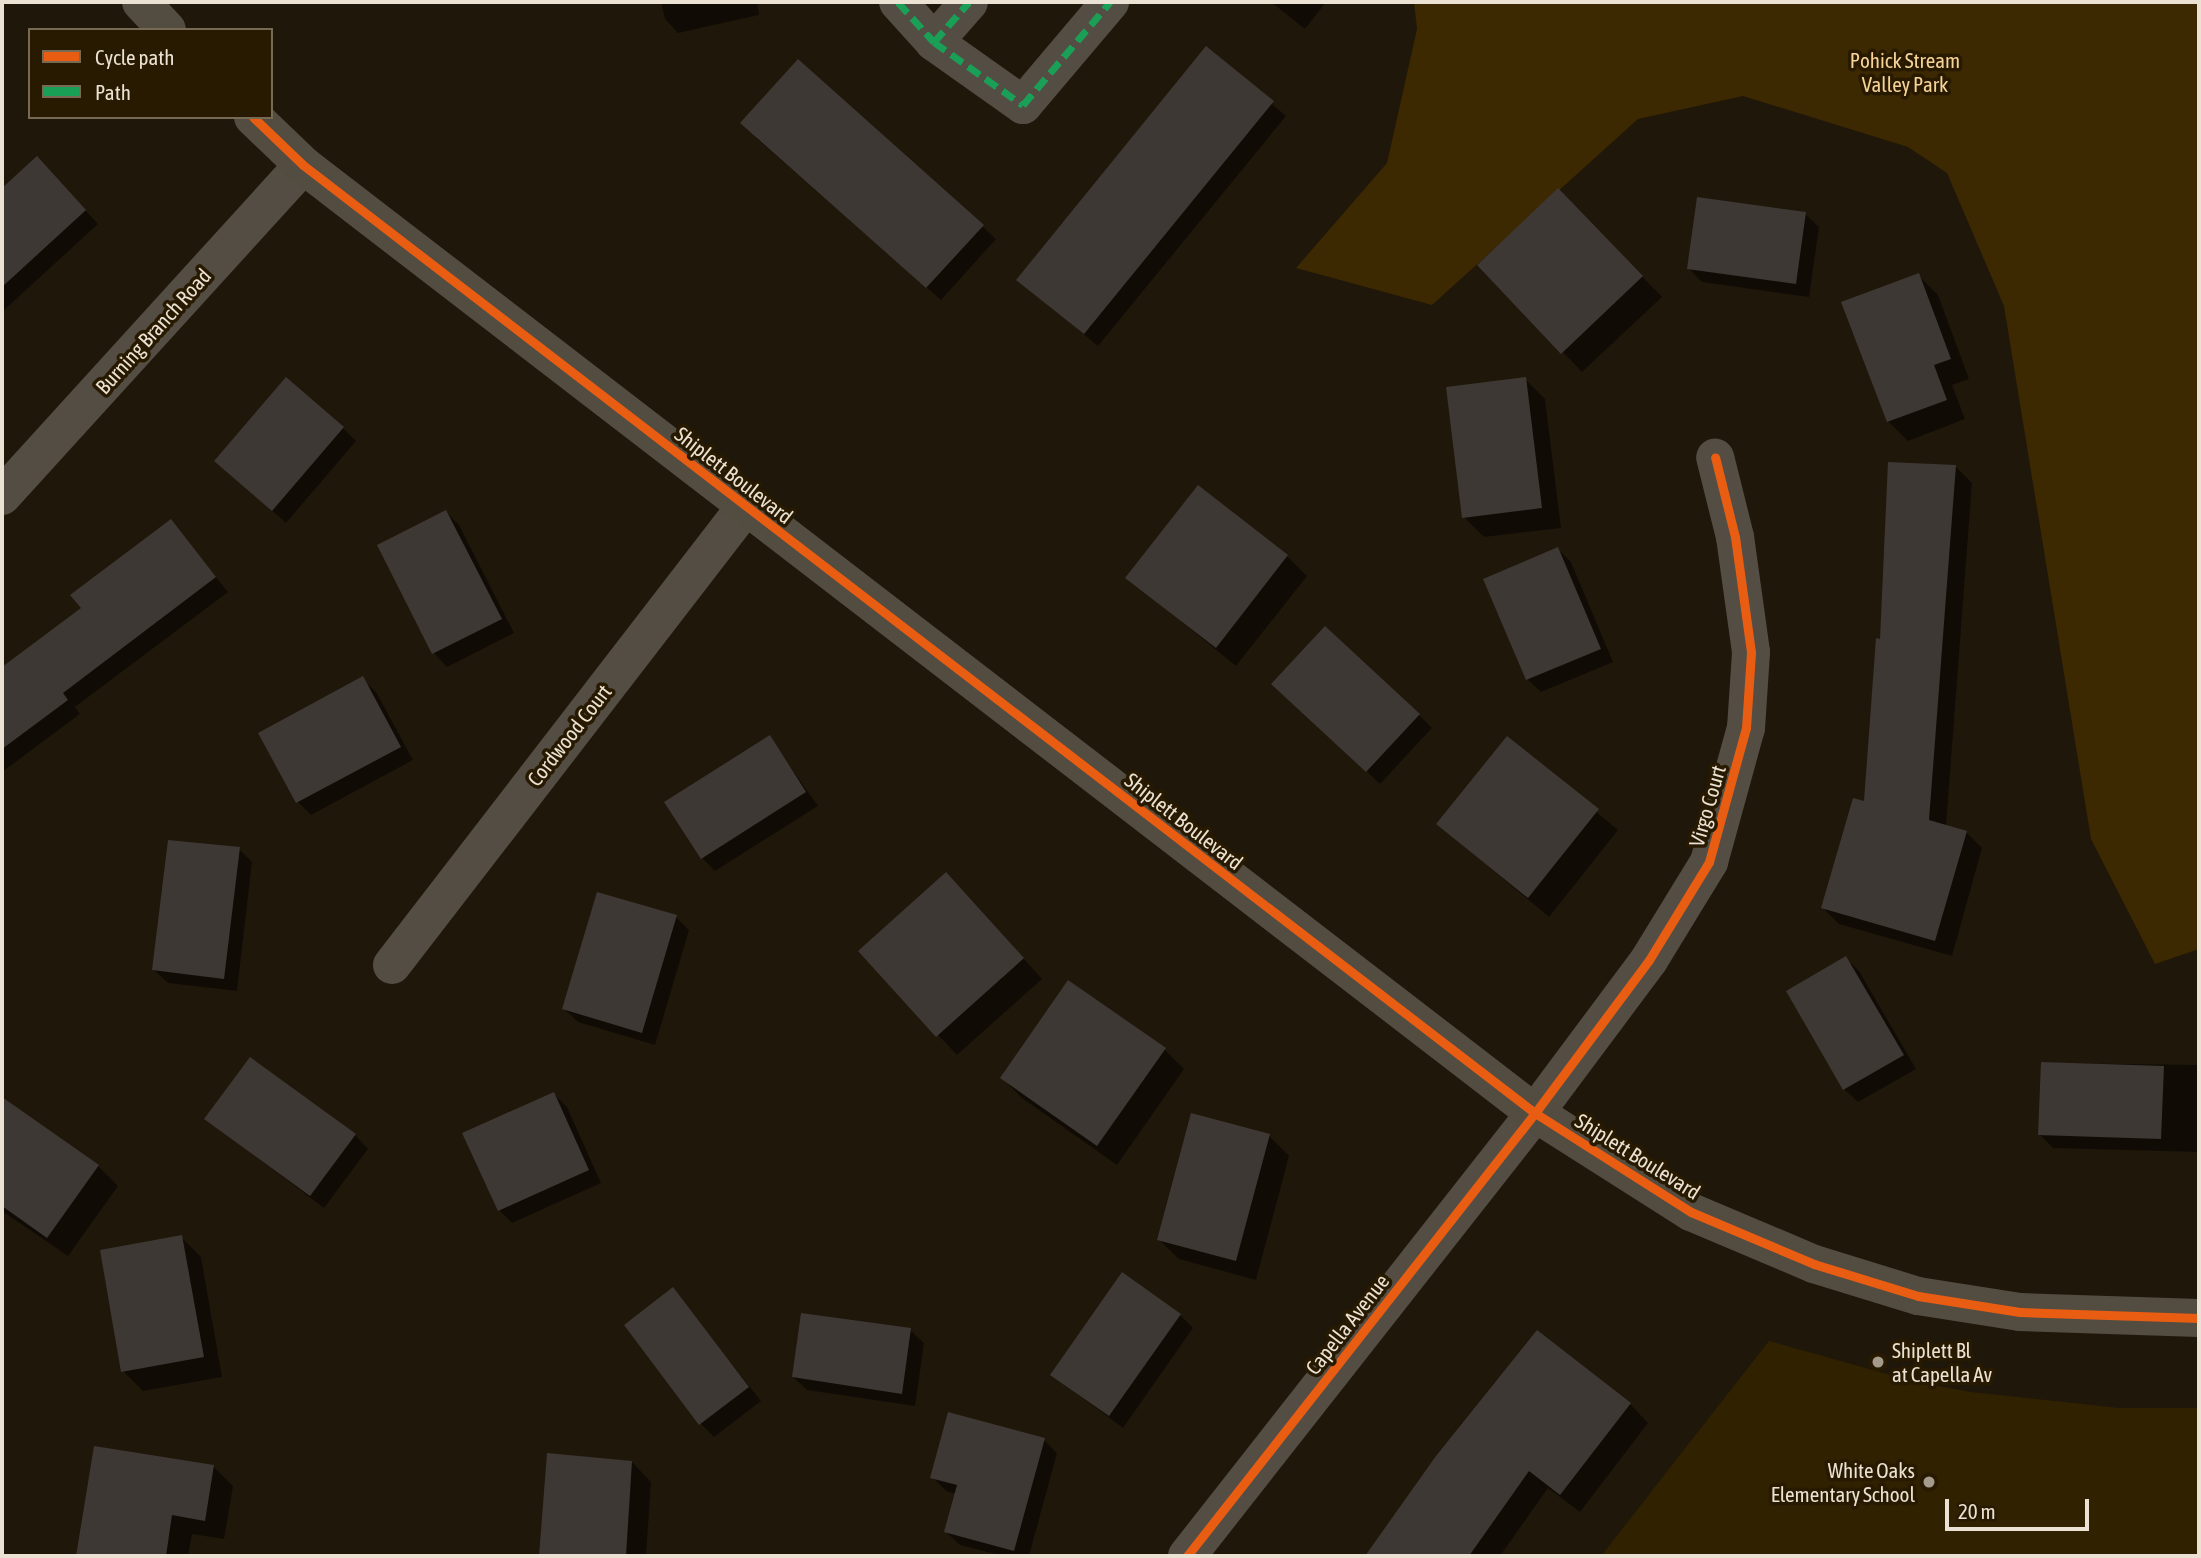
<!DOCTYPE html>
<style>
body{margin:0}
#map{position:relative;width:2201px;height:1558px;overflow:hidden;background:#1f170a;font-family:"Asap Condensed",sans-serif}
div>[style]{position:absolute}
.built>*{inset:0;background:#302101}
.green>*{inset:0;background:#3c2801}
.shadow>*{inset:0;background:#0007}
.building>*{inset:0;background:#3e3835}
.street>*{height:38px;margin:-19px;padding:0 19px;transform-origin:19px;border-radius:19px;background:#544d43}
.secondary>*{height:38px;margin:-19px;padding:0 19px;transform-origin:19px;border-radius:19px;background:#534c40}
.quiet>*{height:7px;margin-top:-3.5px;transform-origin:0;background:repeating-linear-gradient(90deg,#1a9f57 0 14px,transparent 0 21px)}
.cycleway>*{height:9px;margin:-4.5px;padding:0 4.5px;transform-origin:4.5px;border-radius:4.5px;background:#e95d12}
.dots>*{width:19px;height:19px;translate:-50% -50%;box-sizing:border-box;border:4px solid #281a01;border-radius:50%}
span{translate:-50% -50%;white-space:nowrap;text-align:center;line-height:1.15;-webkit-text-stroke:7px #281a01;paint-order:stroke}
.park-label{font-size:21px;color:#f7d398}
.street-label{font-size:21px;color:#ebe2d3}
.poi-label{font-size:21px;color:#ebe2d3}
.left{translate:0 -50%;text-align:left}
.right{translate:-100% -50%;text-align:right}
.frame{position:absolute;inset:0;border:4px solid #ebe2d3;pointer-events:none}
.legend{position:absolute;left:28px;top:28px;width:245px;height:91px;box-sizing:border-box;background:#281a01;border:2px solid #766a55;margin:0;padding:9px 12px;list-style:none;font-size:21px;color:#ebe2d3}
.legend li{display:flex;align-items:center;gap:14px;height:35px}
.legend b{width:35px;border:2px solid #766a55}
.scale{position:absolute;left:1945px;top:1499px;width:144px;height:32px;box-sizing:border-box;border:4px solid #ebe2d3;border-top:0;padding-left:9px;font-size:21px;line-height:24px;white-space:nowrap;color:#ebe2d3;-webkit-text-stroke:5px #281a01;paint-order:stroke}
</style>
<div id="map">
<div class="built">
<div style="clip-path:polygon(1769px 1341px,1912px 1381px,1971px 1392px,2119px 1408px,2199px 1408px,2199px 1556px,1601px 1556px)"></div>
</div>
<div class="green">
<div style="clip-path:polygon(1414px 2px,2199px 2px,2199px 949px,2155px 964px,2091px 839px,2004px 306px,1947px 173px,1908px 147px,1743px 96px,1638px 119px,1432px 305px,1296px 268px,1387px 163px,1417px 29px)"></div>
</div>
<div class="shadow">
<div style="clip-path:polygon(661px 2px,757px 2px,759px 15px,678px 33px,665px 19px)"></div>
<div style="clip-path:polygon(1271px 2px,1326px 2px,1305px 29px)"></div>
<div style="clip-path:polygon(1206px 49px,1286px 116px,1098px 346px,1019px 280px)"></div>
<div style="clip-path:polygon(755px 137px,982px 226px,996px 239px,941px 300px)"></div>
<div style="clip-path:polygon(37px 158px,98px 224px,2px 312px,2px 190px)"></div>
<div style="clip-path:polygon(1578px 210px,1662px 297px,1582px 372px,1479px 265px)"></div>
<div style="clip-path:polygon(1805px 214px,1819px 227px,1809px 297px,1702px 282px,1689px 269px)"></div>
<div style="clip-path:polygon(1918px 275px,1938px 295px,1969px 379px,1952px 385px,1965px 419px,1908px 441px,1888px 421px)"></div>
<div style="clip-path:polygon(1525px 379px,1545px 399px,1561px 528px,1484px 537px,1464px 517px)"></div>
<div style="clip-path:polygon(343px 428px,356px 441px,286px 523px,216px 461px)"></div>
<div style="clip-path:polygon(1956px 467px,1972px 483px,1946px 826px,1966px 832px,1982px 848px,1952px 956px,1839px 924px,1823px 908px,1865px 803px,1882px 640px)"></div>
<div style="clip-path:polygon(446px 512px,459px 525px,514px 633px,447px 667px,434px 653px,379px 546px)"></div>
<div style="clip-path:polygon(170px 521px,228px 592px,75px 707px,80px 714px,2px 772px,2px 669px,83px 609px)"></div>
<div style="clip-path:polygon(1558px 549px,1571px 562px,1613px 662px,1541px 692px,1527px 679px)"></div>
<div style="clip-path:polygon(1287px 556px,1307px 576px,1236px 666px,1128px 578px)"></div>
<div style="clip-path:polygon(362px 679px,376px 692px,413px 760px,311px 815px,298px 802px,260px 734px)"></div>
<div style="clip-path:polygon(1287px 697px,1419px 715px,1432px 728px,1380px 784px)"></div>
<div style="clip-path:polygon(769px 737px,818px 806px,715px 871px,702px 858px)"></div>
<div style="clip-path:polygon(1507px 738px,1618px 830px,1549px 917px,1438px 824px)"></div>
<div style="clip-path:polygon(239px 849px,252px 862px,237px 991px,168px 983px,154px 970px)"></div>
<div style="clip-path:polygon(966px 894px,1042px 979px,957px 1055px,938px 1035px)"></div>
<div style="clip-path:polygon(676px 917px,689px 930px,655px 1045px,578px 1022px,564px 1009px)"></div>
<div style="clip-path:polygon(1846px 958px,1859px 971px,1916px 1069px,1858px 1102px,1844px 1089px)"></div>
<div style="clip-path:polygon(1164px 1049px,1184px 1069px,1117px 1165px,1022px 1098px,1002px 1078px)"></div>
<div style="clip-path:polygon(2042px 1063px,2199px 1065px,2199px 1152px,2053px 1148px,2039px 1134px)"></div>
<div style="clip-path:polygon(554px 1094px,567px 1107px,601px 1183px,512px 1223px,499px 1210px)"></div>
<div style="clip-path:polygon(2px 1099px,98px 1166px,118px 1186px,68px 1256px,2px 1211px)"></div>
<div style="clip-path:polygon(206px 1119px,355px 1135px,368px 1149px,324px 1208px)"></div>
<div style="clip-path:polygon(1269px 1136px,1289px 1156px,1256px 1280px,1179px 1259px,1159px 1240px)"></div>
<div style="clip-path:polygon(181px 1237px,201px 1257px,222px 1377px,143px 1391px,123px 1371px)"></div>
<div style="clip-path:polygon(673px 1290px,761px 1401px,714px 1437px,700px 1423px)"></div>
<div style="clip-path:polygon(1180px 1315px,1193px 1328px,1123px 1428px,1052px 1375px)"></div>
<div style="clip-path:polygon(910px 1330px,924px 1343px,915px 1406px,807px 1390px,793px 1377px)"></div>
<div style="clip-path:polygon(1630px 1404px,1648px 1423px,1580px 1512px,1548px 1488px,1500px 1556px,1367px 1556px,1437px 1457px)"></div>
<div style="clip-path:polygon(1044px 1440px,1057px 1453px,1029px 1556px,1003px 1556px,960px 1545px,946px 1532px,957px 1494px,946px 1491px,932px 1477px)"></div>
<div style="clip-path:polygon(96px 1448px,213px 1466px,233px 1486px,224px 1539px,192px 1534px,188px 1556px,78px 1556px)"></div>
<div style="clip-path:polygon(548px 1455px,632px 1462px,651px 1482px,646px 1556px,541px 1556px)"></div>
</div>
<div class="building">
<div style="clip-path:polygon(1206px 46px,1274px 101px,1084px 334px,1016px 280px)"></div>
<div style="clip-path:polygon(798px 59px,984px 225px,926px 288px,740px 123px)"></div>
<div style="clip-path:polygon(37px 156px,86px 210px,2px 287px,2px 188px)"></div>
<div style="clip-path:polygon(1558px 188px,1643px 276px,1561px 354px,1477px 265px)"></div>
<div style="clip-path:polygon(1697px 197px,1806px 212px,1796px 284px,1687px 269px)"></div>
<div style="clip-path:polygon(1919px 273px,1951px 359px,1934px 365px,1947px 400px,1887px 422px,1841px 302px)"></div>
<div style="clip-path:polygon(286px 377px,344px 427px,272px 511px,214px 461px)"></div>
<div style="clip-path:polygon(1526px 377px,1542px 508px,1462px 518px,1446px 387px)"></div>
<div style="clip-path:polygon(1888px 462px,1956px 465px,1929px 820px,1967px 831px,1935px 941px,1821px 908px,1853px 798px,1864px 801px,1876px 638px,1880px 639px)"></div>
<div style="clip-path:polygon(1198px 485px,1288px 555px,1216px 648px,1125px 578px)"></div>
<div style="clip-path:polygon(446px 510px,502px 619px,432px 654px,377px 545px)"></div>
<div style="clip-path:polygon(171px 519px,216px 577px,63px 693px,68px 700px,2px 749px,2px 667px,81px 608px,70px 595px)"></div>
<div style="clip-path:polygon(1558px 547px,1601px 649px,1526px 680px,1483px 579px)"></div>
<div style="clip-path:polygon(1325px 626px,1420px 714px,1366px 772px,1271px 684px)"></div>
<div style="clip-path:polygon(363px 676px,401px 747px,296px 803px,258px 733px)"></div>
<div style="clip-path:polygon(770px 735px,806px 792px,701px 859px,664px 802px)"></div>
<div style="clip-path:polygon(1507px 736px,1599px 809px,1528px 898px,1436px 824px)"></div>
<div style="clip-path:polygon(168px 840px,240px 847px,224px 979px,152px 970px)"></div>
<div style="clip-path:polygon(946px 872px,1024px 958px,936px 1037px,858px 951px)"></div>
<div style="clip-path:polygon(597px 892px,677px 915px,642px 1033px,562px 1009px)"></div>
<div style="clip-path:polygon(1846px 956px,1904px 1055px,1843px 1090px,1786px 991px)"></div>
<div style="clip-path:polygon(1068px 980px,1166px 1048px,1097px 1146px,1000px 1078px)"></div>
<div style="clip-path:polygon(250px 1057px,356px 1134px,310px 1196px,204px 1119px)"></div>
<div style="clip-path:polygon(2041px 1062px,2164px 1066px,2161px 1139px,2038px 1135px)"></div>
<div style="clip-path:polygon(554px 1092px,589px 1170px,498px 1211px,462px 1133px)"></div>
<div style="clip-path:polygon(2px 1097px,99px 1165px,47px 1238px,2px 1206px)"></div>
<div style="clip-path:polygon(1191px 1113px,1270px 1134px,1236px 1261px,1157px 1240px)"></div>
<div style="clip-path:polygon(182px 1235px,204px 1357px,121px 1372px,100px 1250px)"></div>
<div style="clip-path:polygon(1122px 1272px,1181px 1314px,1109px 1416px,1050px 1375px)"></div>
<div style="clip-path:polygon(673px 1287px,749px 1387px,699px 1425px,624px 1325px)"></div>
<div style="clip-path:polygon(801px 1313px,911px 1328px,902px 1394px,792px 1377px)"></div>
<div style="clip-path:polygon(1537px 1330px,1631px 1403px,1560px 1495px,1529px 1471px,1469px 1556px,1365px 1556px,1436px 1456px)"></div>
<div style="clip-path:polygon(948px 1412px,1045px 1438px,1014px 1551px,944px 1532px,957px 1485px,930px 1478px)"></div>
<div style="clip-path:polygon(94px 1446px,214px 1465px,205px 1521px,172px 1515px,166px 1556px,76px 1556px)"></div>
<div style="clip-path:polygon(547px 1453px,632px 1461px,626px 1556px,539px 1556px)"></div>
</div>
<div class="street">
<div style="left:898px;top:2px;width:54px;rotate:48deg"></div>
<div style="left:934px;top:42px;width:109px;rotate:35.3deg"></div>
<div style="left:1023px;top:105px;width:135px;rotate:-49.8deg"></div>
<div style="left:934px;top:42px;width:53px;rotate:-48.8deg"></div>
<div style="left:2px;top:496px;width:447px;rotate:-47.7deg"></div>
<div style="left:392px;top:965px;width:580px;rotate:-52.36deg"></div>
<div style="left:1187px;top:1556px;width:563px;rotate:-51.85deg"></div>
<div style="left:1535px;top:1113px;width:191px;rotate:-53.3deg"></div>
<div style="left:1649px;top:960px;width:115px;rotate:-58.5deg"></div>
<div style="left:1709px;top:862px;width:139px;rotate:-74.6deg"></div>
<div style="left:1746px;top:728px;width:76px;rotate:-86.2deg"></div>
<div style="left:1751px;top:652px;width:116px;rotate:-97.9deg"></div>
<div style="left:1735px;top:537px;width:82px;rotate:-104deg"></div>
</div>
<div class="secondary">
<div style="left:141px;top:2px;width:38px;rotate:47deg"></div>
<div style="left:253px;top:117px;width:69px;rotate:43.8deg"></div>
<div style="left:303px;top:165px;width:1555px;rotate:37.58deg"></div>
<div style="left:1535px;top:1113px;width:185px;rotate:32.4deg"></div>
<div style="left:1691px;top:1212px;width:134px;rotate:22.9deg"></div>
<div style="left:1814px;top:1264px;width:109px;rotate:17.1deg"></div>
<div style="left:1918px;top:1296px;width:103px;rotate:8.9deg"></div>
<div style="left:2020px;top:1312px;width:179px;rotate:1.9deg"></div>
</div>
<div class="quiet">
<div style="left:898px;top:2px;width:54px;rotate:48deg"></div>
<div style="left:934px;top:42px;width:109px;rotate:35.3deg"></div>
<div style="left:1023px;top:105px;width:135px;rotate:-49.8deg"></div>
<div style="left:934px;top:42px;width:53px;rotate:-48.8deg"></div>
</div>
<div class="cycleway">
<div style="left:253px;top:117px;width:69px;rotate:43.8deg"></div>
<div style="left:303px;top:165px;width:1555px;rotate:37.58deg"></div>
<div style="left:1535px;top:1113px;width:185px;rotate:32.4deg"></div>
<div style="left:1691px;top:1212px;width:134px;rotate:22.9deg"></div>
<div style="left:1814px;top:1264px;width:109px;rotate:17.1deg"></div>
<div style="left:1918px;top:1296px;width:103px;rotate:8.9deg"></div>
<div style="left:2020px;top:1312px;width:179px;rotate:1.9deg"></div>
<div style="left:1187px;top:1556px;width:563px;rotate:-51.85deg"></div>
<div style="left:1535px;top:1113px;width:191px;rotate:-53.3deg"></div>
<div style="left:1649px;top:960px;width:115px;rotate:-58.5deg"></div>
<div style="left:1709px;top:862px;width:139px;rotate:-74.6deg"></div>
<div style="left:1746px;top:728px;width:76px;rotate:-86.2deg"></div>
<div style="left:1751px;top:652px;width:116px;rotate:-97.9deg"></div>
<div style="left:1735px;top:537px;width:82px;rotate:-104deg"></div>
</div>
<div class="dots">
<div style="left:1878px;top:1362px;background:#a49b8d"></div>
<div style="left:1929px;top:1482px;background:#a49b8d"></div>
</div>
<div class="park-label">
<span style="left:1905px;top:72px">Pohick Stream<br>Valley Park</span>
</div>
<div class="street-label">
<span style="left:153px;top:331px;rotate:-48deg">Burning Branch Road</span>
<span style="left:734px;top:475px;rotate:38deg">Shiplett Boulevard</span>
<span style="left:569px;top:735px;rotate:-52deg">Cordwood Court</span>
<span style="left:1707px;top:806px;rotate:-74deg">Virgo Court</span>
<span style="left:1184px;top:821px;rotate:38deg">Shiplett Boulevard</span>
<span style="left:1638px;top:1156px;rotate:32deg">Shiplett Boulevard</span>
<span style="left:1347px;top:1324px;rotate:-52deg">Capella Avenue</span>
</div>
<div class="poi-label">
<span class="left" style="left:1892px;top:1362px">Shiplett Bl<br>at Capella Av</span>
<span class="right" style="left:1915px;top:1482px">White Oaks<br>Elementary School</span>
</div>
<div class="frame"></div>
<ul class="legend">
<li><b style="height:9px;background:#e95d12"></b>Cycle path</li>
<li><b style="height:9px;background:#1a9f57"></b>Path</li>
</ul>
<div class="scale">20 m</div>
</div>
